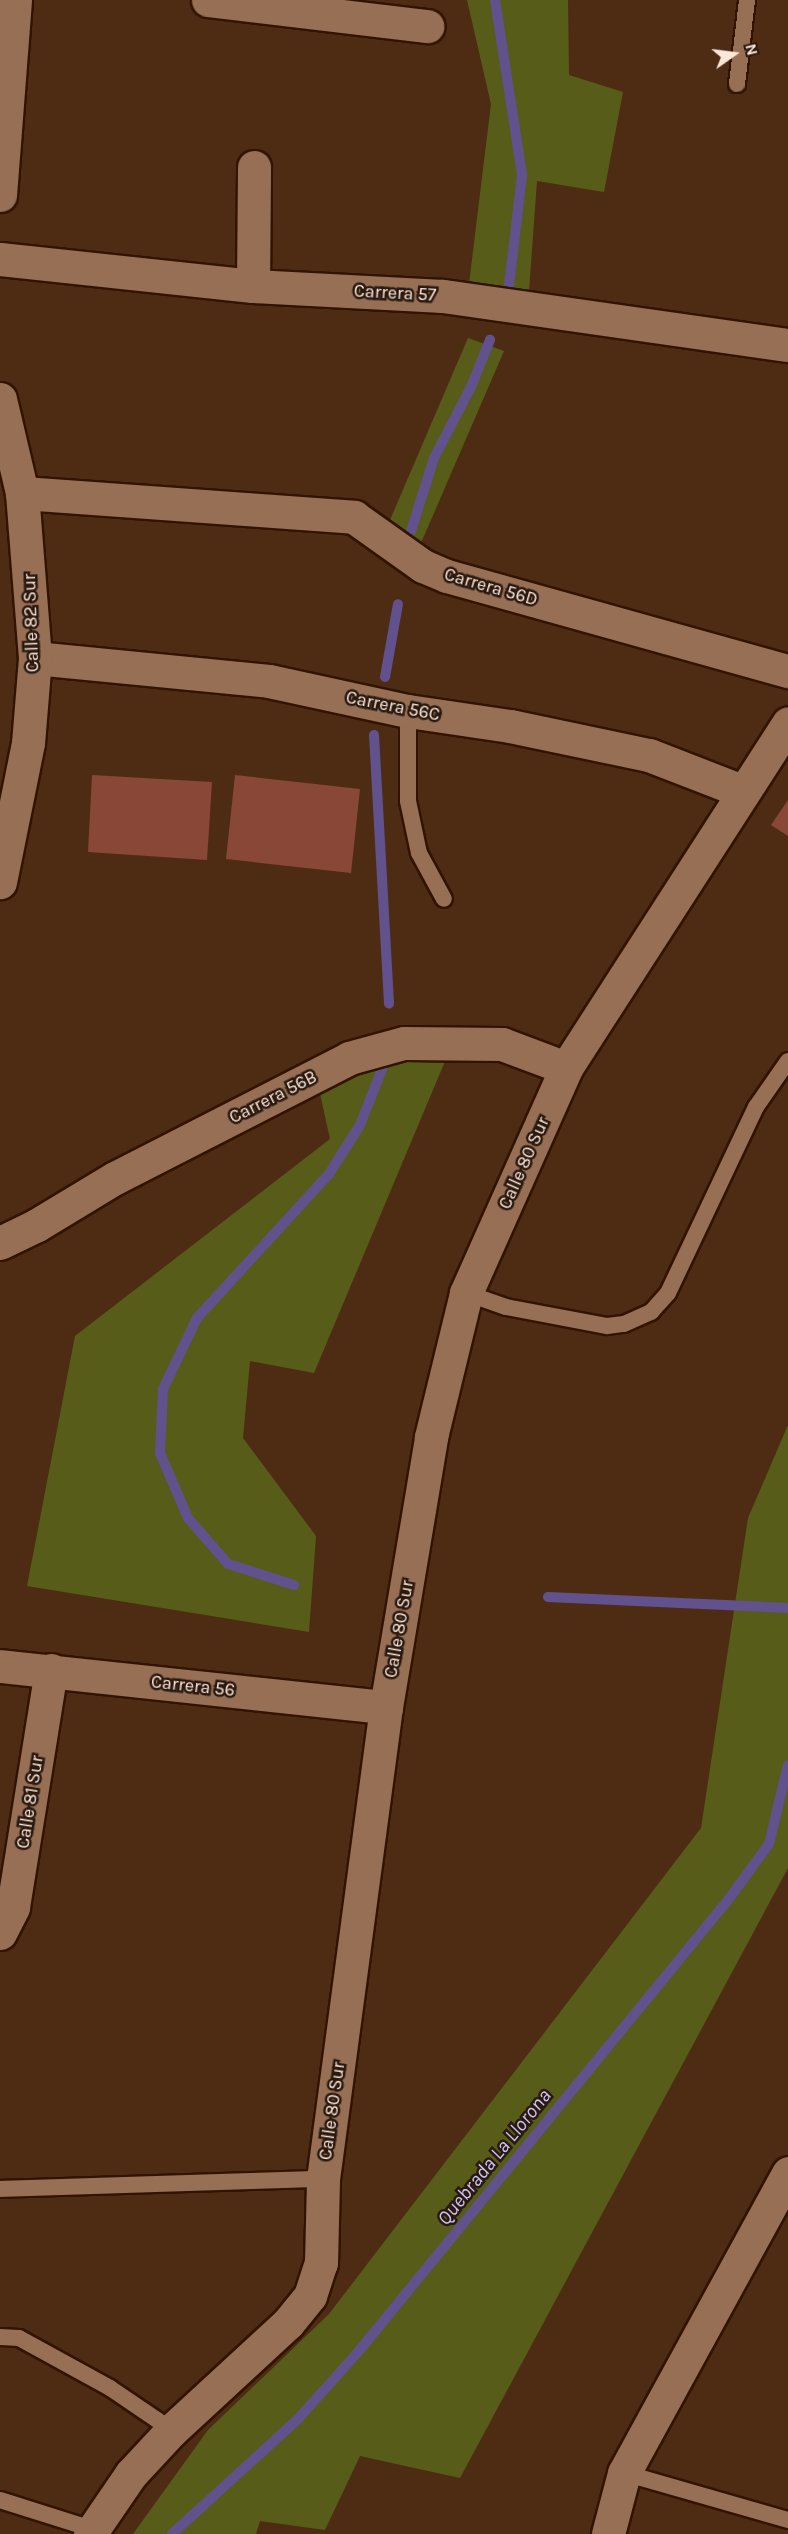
<!DOCTYPE html>
<style>
body{margin:0}
#map{position:relative;width:788px;height:2534px;overflow:hidden;background:#4e2c14;font-family:Karla,sans-serif}
div>[style]{position:absolute}
.green>*{inset:0;background:#575d19}
.stream>*{height:10px;margin:-5px;padding:0 5px;transform-origin:5px;border-radius:5px;background:#61528d}
.building>*{inset:0;background:#894737}
.roads{filter:drop-shadow(2px 0 #321300) drop-shadow(-2px 0 #321300) drop-shadow(0 2px #321300) drop-shadow(0 -2px #321300)}
.service>*{height:16px;margin:-8px;padding:0 8px;transform-origin:8px;border-radius:8px;background:#966f55}
.minor>*{height:33px;margin:-16.5px;padding:0 16.5px;transform-origin:16.5px;border-radius:16.5px;background:#966f55}
.tertiary>*{height:33px;margin:-16.5px;padding:0 16.5px;transform-origin:16.5px;border-radius:16.5px;background:#966f55}
span{translate:-50% -50%;white-space:nowrap;text-align:center;line-height:1.15;-webkit-text-stroke:5px #29190f;paint-order:stroke}
.street-label{font-size:18px;color:#fee7d9}
.water-label{font-size:20px;color:#cec3f8;font-style:italic}
.north{position:absolute;left:704px;top:24px;width:60px;height:60px;-webkit-text-stroke:4px #29190f;paint-order:stroke;rotate:76deg;font-size:16px;font-weight:700;line-height:24px;text-align:center;color:#fee7d9}
.north::after{content:'';display:block;margin:auto;width:21px;height:27px;background:#fee7d9;clip-path:polygon(50% 0,100% 100%,50% 72%,0 100%)}
</style>
<div id="map">
<div class="green">
<div style="clip-path:polygon(467px 0,568px 0,569px 75px,623px 92px,604px 192px,537px 181px,529px 291px,468px 292px,491px 104px)"></div>
<div style="clip-path:polygon(468px 338px,504px 351px,421px 543px,390px 520px)"></div>
<div style="clip-path:polygon(451px 1047px,314px 1373px,250px 1361px,243px 1438px,316px 1536px,309px 1632px,27px 1586px,75px 1336px,330px 1139px,317px 1080px)"></div>
<div style="clip-path:polygon(788px 1425px,788px 1868px,460px 2478px,360px 2456px,325px 2530px,260px 2521px,256px 2534px,133px 2534px,208px 2430px,329px 2314px,701px 1828px,748px 1518px)"></div>
</div>
<div class="stream">
<div style="left:495px;top:0;width:177px;rotate:81.2deg"></div>
<div style="left:522px;top:175px;width:120px;rotate:96.7deg"></div>
<div style="left:411px;top:531px;width:77px;rotate:-72.5deg"></div>
<div style="left:434px;top:458px;width:80px;rotate:-62.5deg"></div>
<div style="left:471px;top:387px;width:51px;rotate:-68deg"></div>
<div style="left:385px;top:677px;width:74px;rotate:-79.9deg"></div>
<div style="left:374px;top:735px;width:269px;rotate:86.8deg"></div>
<div style="left:294px;top:1585px;width:69px;rotate:-162.3deg"></div>
<div style="left:228px;top:1564px;width:61px;rotate:-131deg"></div>
<div style="left:188px;top:1518px;width:71px;rotate:-113.3deg"></div>
<div style="left:160px;top:1453px;width:64px;rotate:-87.3deg"></div>
<div style="left:163px;top:1389px;width:79px;rotate:-64.4deg"></div>
<div style="left:197px;top:1318px;width:195px;rotate:-47.5deg"></div>
<div style="left:329px;top:1174px;width:58px;rotate:-57.7deg"></div>
<div style="left:360px;top:1125px;width:71px;rotate:-68.5deg"></div>
<div style="left:548px;top:1597px;width:240px;rotate:2.6deg"></div>
<div style="left:172px;top:2534px;width:169px;rotate:-42.4deg"></div>
<div style="left:297px;top:2420px;width:91px;rotate:-48.1deg"></div>
<div style="left:358px;top:2352px;width:584px;rotate:-50.7deg"></div>
<div style="left:728px;top:1900px;width:69px;rotate:-53.8deg"></div>
<div style="left:769px;top:1844px;width:81px;rotate:-76.5deg"></div>
</div>
<div class="building">
<div style="clip-path:polygon(92px 775px,212px 782px,207px 860px,88px 852px)"></div>
<div style="clip-path:polygon(235px 775px,360px 789px,351px 873px,226px 859px)"></div>
<div style="clip-path:polygon(788px 800px,788px 836px,771px 825px)"></div>
</div>
<div class="roads">
<div class="service">
<div style="left:737px;top:84px;width:85px;rotate:-83.2deg"></div>
<div style="left:408px;top:711px;width:90px;rotate:90deg"></div>
<div style="left:408px;top:801px;width:53px;rotate:78.1deg"></div>
<div style="left:419px;top:853px;width:52px;rotate:61.5deg"></div>
<div style="left:466px;top:1293px;width:42px;rotate:19.3deg"></div>
<div style="left:506px;top:1307px;width:103px;rotate:10.7deg"></div>
<div style="left:607px;top:1326px;width:17px;rotate:-7deg"></div>
<div style="left:624px;top:1324px;width:30px;rotate:-24deg"></div>
<div style="left:651px;top:1312px;width:25px;rotate:-48deg"></div>
<div style="left:668px;top:1293px;width:206px;rotate:-64.7deg"></div>
<div style="left:756px;top:1107px;width:56px;rotate:-55.2deg"></div>
<div style="left:0;top:2189px;width:323px;rotate:-1.8deg"></div>
<div style="left:0;top:2337px;width:19px;rotate:3deg"></div>
<div style="left:19px;top:2338px;width:104px;rotate:28.8deg"></div>
<div style="left:110px;top:2388px;width:75px;rotate:34.1deg"></div>
<div style="left:624px;top:2473px;width:171px;rotate:16deg"></div>
<div style="left:0;top:2500px;width:96px;rotate:17.5deg"></div>
</div>
<div class="minor">
<div style="left:208px;top:0;width:221px;rotate:6.8deg"></div>
<div style="left:0;top:259px;width:254px;rotate:6.1deg"></div>
<div style="left:253px;top:286px;width:190px;rotate:3deg"></div>
<div style="left:443px;top:296px;width:348px;rotate:8.1deg"></div>
<div style="left:253px;top:286px;width:119px;rotate:-89.5deg"></div>
<div style="left:22px;top:493px;width:333px;rotate:4.1deg"></div>
<div style="left:354px;top:517px;width:85px;rotate:35.4deg"></div>
<div style="left:423px;top:566px;width:26px;rotate:23deg"></div>
<div style="left:447px;top:576px;width:354px;rotate:15.6deg"></div>
<div style="left:35px;top:658px;width:235px;rotate:5.6deg"></div>
<div style="left:269px;top:681px;width:142px;rotate:12.2deg"></div>
<div style="left:408px;top:711px;width:103px;rotate:8.4deg"></div>
<div style="left:510px;top:726px;width:142px;rotate:11.8deg"></div>
<div style="left:649px;top:755px;width:100px;rotate:21.2deg"></div>
<div style="left:0;top:1243px;width:41px;rotate:-25.9deg"></div>
<div style="left:37px;top:1225px;width:91px;rotate:-31.1deg"></div>
<div style="left:115px;top:1178px;width:263px;rotate:-27.1deg"></div>
<div style="left:349px;top:1058px;width:57px;rotate:-15.3deg"></div>
<div style="left:404px;top:1043px;width:98px;rotate:0.6deg"></div>
<div style="left:502px;top:1044px;width:68px;rotate:20.6deg"></div>
<div style="left:0;top:1666px;width:388px;rotate:6.1deg"></div>
<div style="left:0;top:1933px;width:29px;rotate:-63deg"></div>
<div style="left:13px;top:1907px;width:240px;rotate:-80.9deg"></div>
<div style="left:608px;top:2534px;width:63px;rotate:-75.3deg"></div>
<div style="left:624px;top:2473px;width:342px;rotate:-61.3deg"></div>
</div>
<div class="tertiary">
<div style="left:0;top:195px;width:196px;rotate:-85.6deg"></div>
<div style="left:0;top:399px;width:97px;rotate:76.8deg"></div>
<div style="left:22px;top:493px;width:166px;rotate:85.5deg"></div>
<div style="left:35px;top:658px;width:85px;rotate:94.7deg"></div>
<div style="left:28px;top:743px;width:142px;rotate:101.4deg"></div>
<div style="left:90px;top:2534px;width:73px;rotate:-55.7deg"></div>
<div style="left:131px;top:2474px;width:60px;rotate:-47deg"></div>
<div style="left:172px;top:2430px;width:158px;rotate:-42.7deg"></div>
<div style="left:288px;top:2323px;width:35px;rotate:-51deg"></div>
<div style="left:310px;top:2296px;width:35px;rotate:-72deg"></div>
<div style="left:321px;top:2263px;width:84px;rotate:-88.6deg"></div>
<div style="left:323px;top:2179px;width:476px;rotate:-82.4deg"></div>
<div style="left:386px;top:1707px;width:274px;rotate:-80.5deg"></div>
<div style="left:431px;top:1437px;width:148px;rotate:-76.3deg"></div>
<div style="left:466px;top:1293px;width:246px;rotate:-66deg"></div>
<div style="left:566px;top:1068px;width:410px;rotate:-57.2deg"></div>
</div>
</div>
<div class="street-label">
<span style="left:395px;top:293px;rotate:3deg">Carrera 57</span>
<span style="left:491px;top:587px;rotate:16deg">Carrera 56D</span>
<span style="left:31px;top:623px;rotate:-92deg">Calle 82 Sur</span>
<span style="left:393px;top:706px;rotate:11deg">Carrera 56C</span>
<span style="left:273px;top:1097px;rotate:-27deg">Carrera 56B</span>
<span style="left:524px;top:1163px;rotate:-66deg">Calle 80 Sur</span>
<span style="left:399px;top:1629px;rotate:-80deg">Calle 80 Sur</span>
<span style="left:193px;top:1686px;rotate:6deg">Carrera 56</span>
<span style="left:30px;top:1802px;rotate:-81deg">Calle 81 Sur</span>
<span style="left:332px;top:2111px;rotate:-82deg">Calle 80 Sur</span>
</div>
<div class="water-label">
<span style="left:494px;top:2157px;rotate:-51deg">Quebrada La Llorona</span>
</div>
<div class="north">N</div>
</div>
